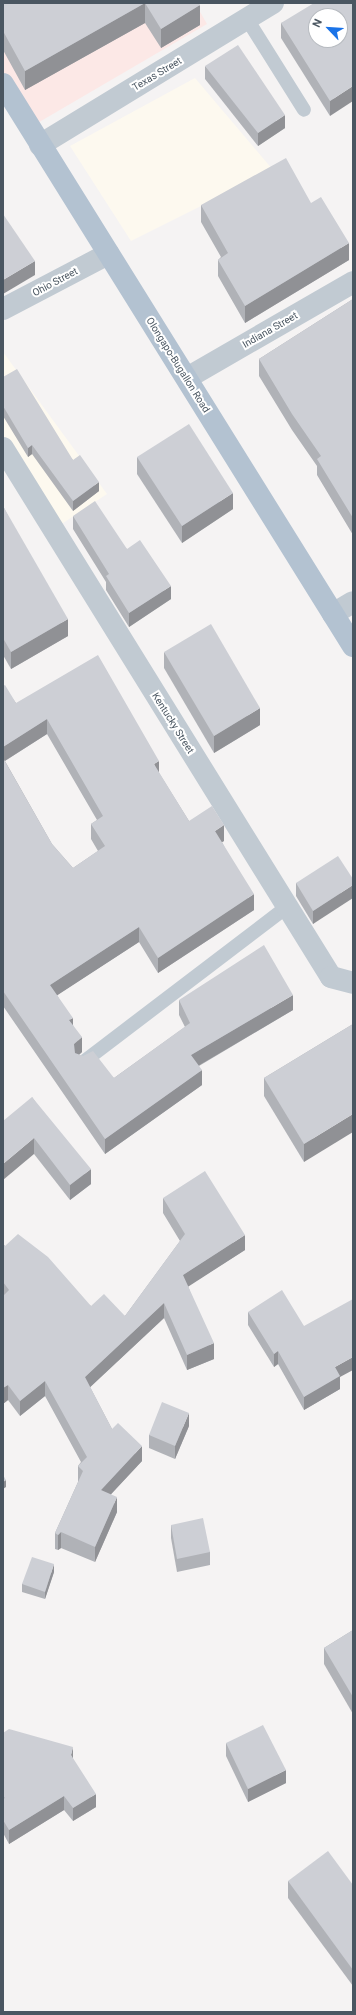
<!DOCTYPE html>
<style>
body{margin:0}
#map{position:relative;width:356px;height:2015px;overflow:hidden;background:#f5f3f3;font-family:Roboto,sans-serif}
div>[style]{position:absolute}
.commercial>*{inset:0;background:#fdf9ef}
.medical>*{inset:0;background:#fce8e6}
.lane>*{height:14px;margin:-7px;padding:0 7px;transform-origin:7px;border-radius:7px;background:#c1cad2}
.street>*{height:22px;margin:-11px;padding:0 11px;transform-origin:11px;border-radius:11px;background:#c1cad2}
.primary>*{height:22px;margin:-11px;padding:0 11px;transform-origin:11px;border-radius:11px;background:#b3c2d1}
.wall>*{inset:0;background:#b0b2b7}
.shaded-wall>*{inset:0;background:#909195}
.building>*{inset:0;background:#cdcfd5}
span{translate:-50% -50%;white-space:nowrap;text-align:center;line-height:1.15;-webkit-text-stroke:4px #fff;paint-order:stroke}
.street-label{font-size:10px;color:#4a5661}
.frame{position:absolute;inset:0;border:4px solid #4a5661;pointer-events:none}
.north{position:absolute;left:308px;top:8px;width:40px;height:40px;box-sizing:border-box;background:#fff;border:1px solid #b7bbc0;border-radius:50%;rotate:295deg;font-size:11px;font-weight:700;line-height:16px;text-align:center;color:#4a5661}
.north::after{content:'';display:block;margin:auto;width:14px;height:18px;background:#1a73e8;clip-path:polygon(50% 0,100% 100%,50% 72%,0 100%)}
</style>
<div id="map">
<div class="commercial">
<div style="clip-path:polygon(195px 78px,273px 170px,131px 241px,70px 146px)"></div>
<div style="clip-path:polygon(3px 352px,107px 494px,54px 529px,3px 454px)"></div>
</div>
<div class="medical">
<div style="clip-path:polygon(195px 3px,207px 24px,29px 128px,3px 85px,3px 10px)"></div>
</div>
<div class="lane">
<div style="left:247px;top:19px;width:107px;rotate:57.9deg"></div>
<div style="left:82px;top:1063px;width:258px;rotate:-37.3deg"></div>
</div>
<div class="street">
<div style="left:40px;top:145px;width:273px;rotate:-31.4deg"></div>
<div style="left:3px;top:309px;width:119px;rotate:-27.6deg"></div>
<div style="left:187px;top:378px;width:192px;rotate:-30deg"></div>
<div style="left:3px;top:448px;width:622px;rotate:58.2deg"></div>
<div style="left:331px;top:977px;width:23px;rotate:15deg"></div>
<div style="left:333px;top:614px;width:23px;rotate:-31deg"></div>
</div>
<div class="primary">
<div style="left:3px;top:84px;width:662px;rotate:58.09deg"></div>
</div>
<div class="wall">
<div style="clip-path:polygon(3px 3px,199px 3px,200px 25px,161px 48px,145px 23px,25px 90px,3px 50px)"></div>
<div style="clip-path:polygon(353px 3px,330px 116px,281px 38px,281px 23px)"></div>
<div style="clip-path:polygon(205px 66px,285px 128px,258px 146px,205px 79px)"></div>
<div style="clip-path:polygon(311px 203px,349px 260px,245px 323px,218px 276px,218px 260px,221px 257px,201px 222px,201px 205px)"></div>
<div style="clip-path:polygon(353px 299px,353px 535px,317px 475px,317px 466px,292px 430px,259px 376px,259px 359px)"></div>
<div style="clip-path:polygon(3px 377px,99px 491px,73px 511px,32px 454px,28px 457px,3px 416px)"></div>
<div style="clip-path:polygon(137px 457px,233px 509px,182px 543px,137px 474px)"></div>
<div style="clip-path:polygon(3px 506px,68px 636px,11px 669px,3px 655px)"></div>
<div style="clip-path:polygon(73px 516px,127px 549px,171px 599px,129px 627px,106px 590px,106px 582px,73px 529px)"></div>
<div style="clip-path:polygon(164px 652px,260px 725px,214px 753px,164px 668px)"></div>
<div style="clip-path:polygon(evenodd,3px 686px,16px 703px,159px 773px,189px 821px,224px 841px,222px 842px,254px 910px,158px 973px,139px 942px,57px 995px,73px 1025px,82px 1052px,79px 1055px,114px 1078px,185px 1027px,179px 1015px,179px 1000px,293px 1010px,199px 1066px,202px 1085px,105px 1154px,3px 1006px,3px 686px,47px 734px,97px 820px,91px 824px,91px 839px,98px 851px,73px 868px,52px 844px,5px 761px,47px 734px)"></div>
<div style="clip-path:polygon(353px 879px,313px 924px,296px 896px,296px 883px)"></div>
<div style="clip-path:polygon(353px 1024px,304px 1162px,264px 1096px,264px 1078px)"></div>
<div style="clip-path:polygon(32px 1097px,91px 1184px,70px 1200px,34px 1154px)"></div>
<div style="clip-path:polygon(163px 1198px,245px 1250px,188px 1286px,214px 1359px,187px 1370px,164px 1318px,90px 1387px,112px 1429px,142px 1461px,111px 1494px,117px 1512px,95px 1562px,61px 1548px,58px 1550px,55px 1549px,55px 1533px,78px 1482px,78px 1466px,81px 1462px,45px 1396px,20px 1416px,8px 1400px,3px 1404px,3px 1244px,5px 1246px,91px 1306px,125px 1316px,180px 1241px,163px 1213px)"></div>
<div style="clip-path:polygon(248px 1312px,304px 1326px,340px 1377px,340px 1389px,304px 1410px,278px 1364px,274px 1367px,248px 1325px)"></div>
<div style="clip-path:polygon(189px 1426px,175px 1459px,149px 1448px,149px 1435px)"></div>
<div style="clip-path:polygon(171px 1525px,210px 1552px,210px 1565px,177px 1572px,171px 1538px)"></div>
<div style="clip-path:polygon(54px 1572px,45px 1599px,22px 1592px,22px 1584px)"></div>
<div style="clip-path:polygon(353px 1630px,353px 1714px,324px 1664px,324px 1648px)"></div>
<div style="clip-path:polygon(3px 1733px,73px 1759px,96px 1807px,73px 1821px,64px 1810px,9px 1844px,3px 1833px)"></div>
<div style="clip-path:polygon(226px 1743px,286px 1783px,248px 1802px,226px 1756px)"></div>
<div style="clip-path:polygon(288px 1881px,353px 1885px,353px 1986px,288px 1898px)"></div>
</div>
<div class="shaded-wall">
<div style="clip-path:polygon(145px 3px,145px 23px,25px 90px,25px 71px)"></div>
<div style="clip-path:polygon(200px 5px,200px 25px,161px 48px,161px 29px)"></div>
<div style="clip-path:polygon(353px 86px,353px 101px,330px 116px,330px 101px)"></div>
<div style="clip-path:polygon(285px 115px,285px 128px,258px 146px,258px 133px)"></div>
<div style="clip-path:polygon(349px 243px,349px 260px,245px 323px,245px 306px)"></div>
<div style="clip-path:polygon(35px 261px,35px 275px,3px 294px,3px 280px)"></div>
<div style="clip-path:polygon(32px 445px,32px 454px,28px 457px,28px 448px)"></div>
<div style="clip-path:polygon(99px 482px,99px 491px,73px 511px,73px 501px)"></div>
<div style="clip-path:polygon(233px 493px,233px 509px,182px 543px,182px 526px)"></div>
<div style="clip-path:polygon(171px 586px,171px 599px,129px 627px,129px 613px)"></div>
<div style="clip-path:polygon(68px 619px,68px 636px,11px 669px,11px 652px)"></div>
<div style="clip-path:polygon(260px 708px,260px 725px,214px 753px,214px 736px)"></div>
<div style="clip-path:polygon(47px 719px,47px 734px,3px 762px,3px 747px)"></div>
<div style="clip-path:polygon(159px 761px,159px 776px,154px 764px)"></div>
<div style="clip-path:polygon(224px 825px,224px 841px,215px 846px,215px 831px)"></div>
<div style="clip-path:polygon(353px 885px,353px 898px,313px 924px,313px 911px)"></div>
<div style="clip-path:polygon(254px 894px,254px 910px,158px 973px,158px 958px)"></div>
<div style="clip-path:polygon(139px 927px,139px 942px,50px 1000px,50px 985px)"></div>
<div style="clip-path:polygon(293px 995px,293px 1010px,191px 1070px,191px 1055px)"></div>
<div style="clip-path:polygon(73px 1018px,73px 1033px,69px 1020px)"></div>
<div style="clip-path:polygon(82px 1037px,82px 1052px,74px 1059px,74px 1044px)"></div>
<div style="clip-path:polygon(202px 1070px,202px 1085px,105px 1154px,105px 1139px)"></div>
<div style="clip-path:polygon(353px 1114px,353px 1132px,304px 1162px,304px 1144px)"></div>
<div style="clip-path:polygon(34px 1138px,34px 1154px,3px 1180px,3px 1164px)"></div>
<div style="clip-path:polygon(91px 1169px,91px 1184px,70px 1200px,70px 1185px)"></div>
<div style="clip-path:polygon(245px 1235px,245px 1250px,183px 1290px,183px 1275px)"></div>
<div style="clip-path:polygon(164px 1303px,164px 1318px,85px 1392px,85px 1377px)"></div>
<div style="clip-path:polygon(214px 1343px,214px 1359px,187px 1370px,187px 1355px)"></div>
<div style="clip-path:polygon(278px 1351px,278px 1364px,274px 1367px,274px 1354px)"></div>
<div style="clip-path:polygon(353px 1357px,353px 1370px,340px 1377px,340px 1389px,304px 1410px,304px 1397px,335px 1367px)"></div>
<div style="clip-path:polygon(45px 1381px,45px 1396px,20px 1416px,20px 1401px)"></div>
<div style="clip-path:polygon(8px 1385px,8px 1400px,3px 1404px,3px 1388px)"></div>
<div style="clip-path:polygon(189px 1413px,189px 1426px,175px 1459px,175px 1446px)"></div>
<div style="clip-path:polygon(142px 1446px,142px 1461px,101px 1505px,101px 1490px)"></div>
<div style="clip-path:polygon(6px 1480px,6px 1487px,3px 1489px,3px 1482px)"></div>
<div style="clip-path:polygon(117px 1497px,117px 1512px,95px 1562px,95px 1547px)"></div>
<div style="clip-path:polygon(61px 1532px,61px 1548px,58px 1550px,58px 1535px)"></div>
<div style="clip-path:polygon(54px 1564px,54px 1572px,45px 1599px,45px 1592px)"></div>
<div style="clip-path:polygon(73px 1747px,73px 1761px,71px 1755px)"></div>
<div style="clip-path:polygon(286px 1770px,286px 1783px,248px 1802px,248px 1789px)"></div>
<div style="clip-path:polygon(96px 1794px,96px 1807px,73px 1821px,73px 1808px)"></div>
<div style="clip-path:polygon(64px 1796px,64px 1810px,9px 1844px,9px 1830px)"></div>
</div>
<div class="building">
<div style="clip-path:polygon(3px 3px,199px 3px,200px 5px,161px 29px,145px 3px,25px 71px,3px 31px)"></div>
<div style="clip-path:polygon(evenodd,314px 3px,353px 3px,353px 86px,330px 101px,281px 23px,314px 3px,316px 16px,340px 16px,340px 40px,316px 40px,316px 16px)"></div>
<div style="clip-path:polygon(238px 45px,285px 115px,258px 133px,205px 66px)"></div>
<div style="clip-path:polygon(286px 158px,311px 203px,321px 197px,349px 243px,245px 306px,218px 260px,228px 253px,201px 205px)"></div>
<div style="clip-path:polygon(3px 214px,35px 261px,3px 280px)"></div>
<div style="clip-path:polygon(353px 299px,353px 518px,317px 459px,321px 456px,292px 414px,259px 359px)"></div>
<div style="clip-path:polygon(17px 369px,73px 460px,80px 455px,99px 482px,73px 501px,32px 445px,28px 448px,3px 406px,3px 377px)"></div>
<div style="clip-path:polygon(189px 424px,233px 493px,182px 526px,137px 457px)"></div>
<div style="clip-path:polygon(95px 501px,127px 549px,140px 540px,171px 586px,129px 613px,106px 576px,109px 574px,73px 516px)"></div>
<div style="clip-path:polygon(3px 506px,68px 619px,11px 652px,3px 638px)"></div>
<div style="clip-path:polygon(211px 624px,260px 708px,214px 736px,164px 652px)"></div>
<div style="clip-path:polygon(98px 655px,159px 761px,154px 764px,189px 821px,212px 806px,224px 825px,215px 831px,254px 894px,158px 958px,139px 927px,50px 985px,73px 1018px,69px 1020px,82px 1037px,74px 1044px,75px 1053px,83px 1056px,93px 1051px,114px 1078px,190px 1023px,179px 1000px,264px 945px,293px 995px,191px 1055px,202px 1070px,105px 1139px,3px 991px,3px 758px,52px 844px,73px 868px,105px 846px,91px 824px,103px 816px,47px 719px,3px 747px,3px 686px,5px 685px,16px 703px)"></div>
<div style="clip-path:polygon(338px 856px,353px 879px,353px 885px,313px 911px,296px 883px)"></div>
<div style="clip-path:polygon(353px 1024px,353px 1114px,304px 1144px,264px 1078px)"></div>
<div style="clip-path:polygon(32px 1097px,91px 1169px,70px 1185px,34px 1138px,3px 1164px,3px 1121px)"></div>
<div style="clip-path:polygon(205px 1171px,245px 1235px,183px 1275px,214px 1343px,187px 1355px,164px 1303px,85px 1377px,112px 1429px,118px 1423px,142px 1446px,101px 1490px,117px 1497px,95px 1547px,61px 1532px,58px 1535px,55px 1533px,83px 1471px,78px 1466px,87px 1457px,45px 1381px,20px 1401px,8px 1385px,3px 1388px,3px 1296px,9px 1290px,3px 1282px,3px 1244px,5px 1246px,18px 1234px,48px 1257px,91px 1306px,104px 1294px,125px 1316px,185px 1234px,163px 1198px)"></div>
<div style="clip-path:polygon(282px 1290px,304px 1326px,353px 1299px,353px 1357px,335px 1367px,340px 1376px,304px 1397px,278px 1351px,274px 1354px,248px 1312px)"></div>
<div style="clip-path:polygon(162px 1402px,189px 1413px,175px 1446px,149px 1435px)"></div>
<div style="clip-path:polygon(3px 1475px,6px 1480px,3px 1482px)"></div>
<div style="clip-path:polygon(203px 1518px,210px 1552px,177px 1559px,171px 1525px)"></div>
<div style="clip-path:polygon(32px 1557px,54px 1564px,45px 1592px,22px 1584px)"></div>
<div style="clip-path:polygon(353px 1630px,353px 1697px,324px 1648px)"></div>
<div style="clip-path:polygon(263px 1725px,286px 1770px,248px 1789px,226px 1743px)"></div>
<div style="clip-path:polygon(9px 1729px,73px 1747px,71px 1755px,96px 1794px,73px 1808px,64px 1796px,9px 1830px,3px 1820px,3px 1799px,5px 1798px,3px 1796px,3px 1733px)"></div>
<div style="clip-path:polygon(328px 1851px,353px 1885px,353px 1970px,288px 1881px)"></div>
</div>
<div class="street-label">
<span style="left:157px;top:74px;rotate:-31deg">Texas Street</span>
<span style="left:55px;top:282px;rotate:-28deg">Ohio Street</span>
<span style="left:270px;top:330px;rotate:-30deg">Indiana Street</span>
<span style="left:178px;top:365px;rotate:58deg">Olongapo-Bugallon Road</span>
<span style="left:173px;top:723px;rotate:58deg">Kentucky Street</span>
</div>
<div class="frame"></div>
<div class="north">N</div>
</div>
